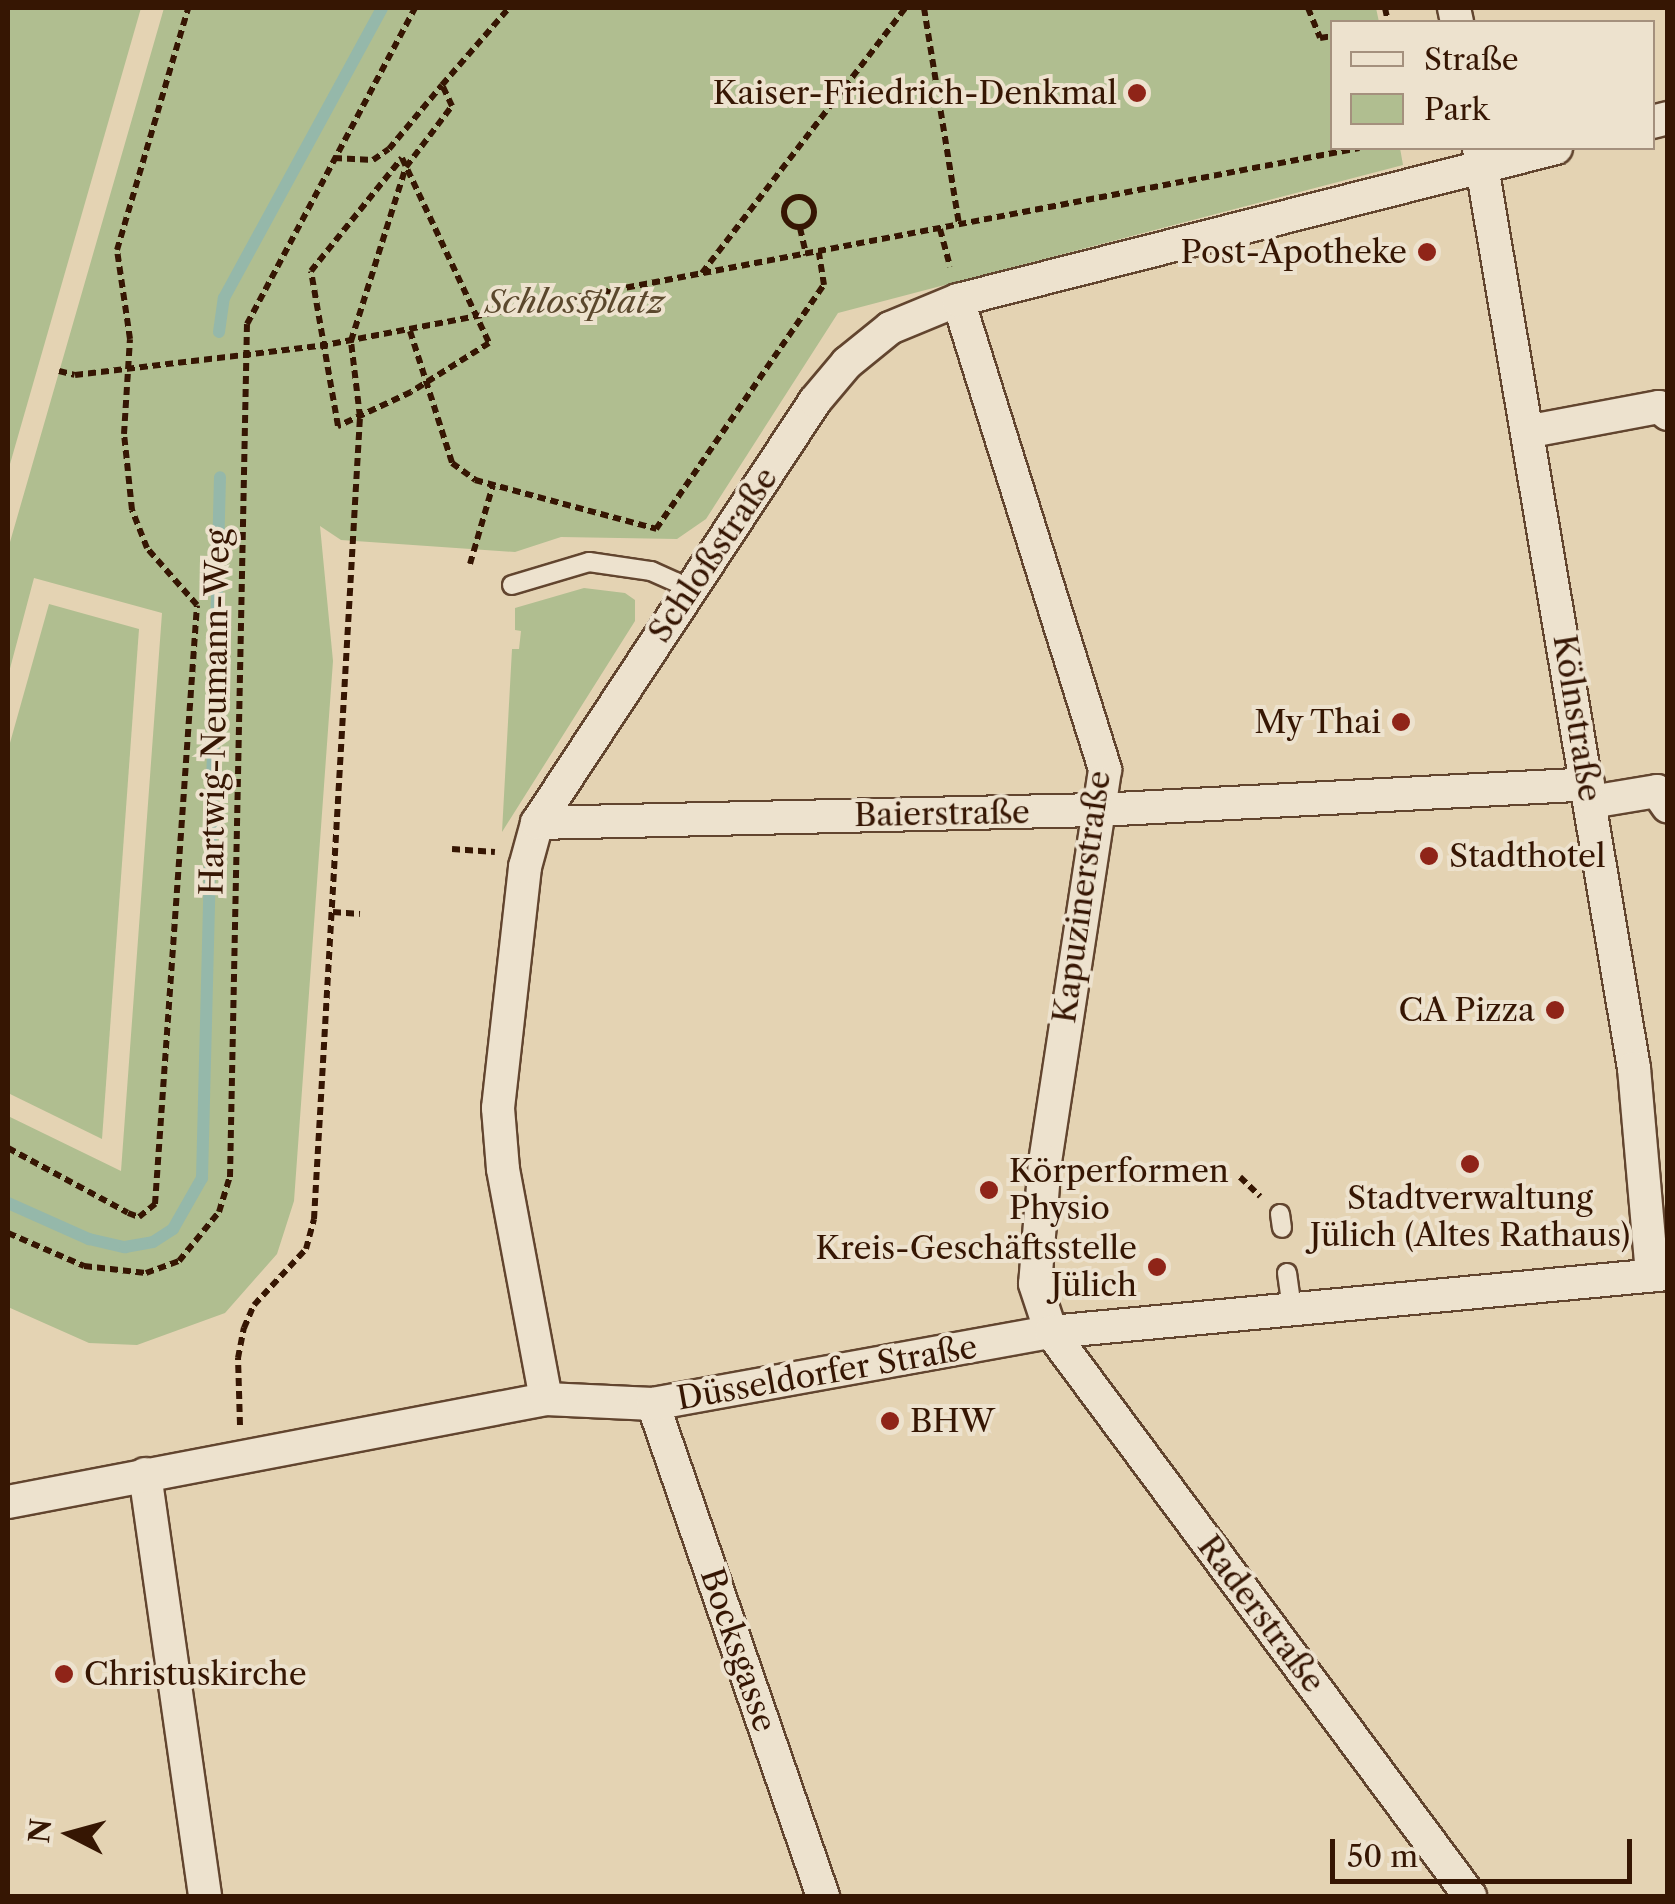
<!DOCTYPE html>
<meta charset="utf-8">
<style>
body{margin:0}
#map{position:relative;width:1675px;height:1904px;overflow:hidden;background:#e4d3b3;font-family:"Libre Caslon Text",serif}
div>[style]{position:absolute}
.green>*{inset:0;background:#b0be90}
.stream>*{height:12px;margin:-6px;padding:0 6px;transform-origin:6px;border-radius:6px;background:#95b8aa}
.path>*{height:6px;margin-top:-3px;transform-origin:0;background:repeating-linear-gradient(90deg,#361603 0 8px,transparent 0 13px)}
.path>.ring{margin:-3px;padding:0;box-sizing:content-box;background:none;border:6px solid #361603;border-radius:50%}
.roads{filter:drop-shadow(2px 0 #62452f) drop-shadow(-2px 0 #62452f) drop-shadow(0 2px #62452f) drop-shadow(0 -2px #62452f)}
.lane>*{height:18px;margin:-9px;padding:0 9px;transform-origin:9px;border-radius:9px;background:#ede2ce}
.street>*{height:32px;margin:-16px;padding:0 16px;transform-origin:16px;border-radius:16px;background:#ede2ce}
.path-bridge>*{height:6px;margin-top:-3px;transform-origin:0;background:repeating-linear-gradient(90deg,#361603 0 8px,transparent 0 13px)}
.dots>*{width:28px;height:28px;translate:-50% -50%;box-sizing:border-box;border:5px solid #ede2ce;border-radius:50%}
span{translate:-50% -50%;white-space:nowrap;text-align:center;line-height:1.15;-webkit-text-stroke:8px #ede2ce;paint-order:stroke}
.poi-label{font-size:32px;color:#361603}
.right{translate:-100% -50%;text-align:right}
.left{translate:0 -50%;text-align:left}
.park-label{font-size:32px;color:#5b482d;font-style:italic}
.street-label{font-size:32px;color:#361603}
.frame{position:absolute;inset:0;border:10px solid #361603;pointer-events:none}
.legend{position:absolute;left:1330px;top:20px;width:325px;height:130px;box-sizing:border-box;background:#ede2ce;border:2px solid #a4907d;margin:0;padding:12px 18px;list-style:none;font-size:30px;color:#361603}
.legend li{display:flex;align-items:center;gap:20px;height:50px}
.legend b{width:50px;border:2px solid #a4907d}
.north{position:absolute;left:20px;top:1784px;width:100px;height:100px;-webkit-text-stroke:8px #ede2ce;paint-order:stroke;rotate:276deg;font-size:28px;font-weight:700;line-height:40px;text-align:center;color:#361603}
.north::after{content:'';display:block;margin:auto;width:35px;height:45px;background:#361603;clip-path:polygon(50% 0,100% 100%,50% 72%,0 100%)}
.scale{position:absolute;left:1330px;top:1839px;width:302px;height:45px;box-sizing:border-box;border:5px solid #361603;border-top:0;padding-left:12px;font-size:30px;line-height:35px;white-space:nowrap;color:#361603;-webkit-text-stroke:8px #ede2ce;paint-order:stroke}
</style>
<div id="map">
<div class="green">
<div style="clip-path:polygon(8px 8px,141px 8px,8px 471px)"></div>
<div style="clip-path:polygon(164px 8px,1376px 8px,1379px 22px,1332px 22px,1332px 148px,1400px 148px,1403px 165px,838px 313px,706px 519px,677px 539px,561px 537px,515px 552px,341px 540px,320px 526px,333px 661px,294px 1201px,277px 1254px,225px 1313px,137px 1345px,89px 1343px,8px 1307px,8px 1116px,121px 1171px,162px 613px,34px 578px,8px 676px,8px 549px)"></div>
<div style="clip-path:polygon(584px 588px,625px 593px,635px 600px,635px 621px,502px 832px,512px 649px,519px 649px,521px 631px,515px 630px,515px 608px)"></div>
<div style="clip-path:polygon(49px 604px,139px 629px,102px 1139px,8px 1093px,8px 750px)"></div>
</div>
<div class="stream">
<div style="left:219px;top:332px;width:34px;rotate:-82deg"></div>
<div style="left:224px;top:298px;width:330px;rotate:-61.4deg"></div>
<div style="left:8px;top:1203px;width:89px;rotate:24deg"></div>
<div style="left:89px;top:1239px;width:37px;rotate:13deg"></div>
<div style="left:125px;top:1247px;width:28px;rotate:-10deg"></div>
<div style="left:153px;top:1242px;width:24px;rotate:-33deg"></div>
<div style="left:173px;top:1229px;width:59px;rotate:-60.4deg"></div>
<div style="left:202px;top:1178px;width:701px;rotate:-88.53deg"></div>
</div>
<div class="path">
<div style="left:924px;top:8px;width:220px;rotate:80.8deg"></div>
<div style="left:1308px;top:8px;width:32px;rotate:68deg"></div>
<div style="left:1320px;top:38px;width:12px;rotate:-9deg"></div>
<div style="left:1385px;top:8px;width:14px;rotate:78deg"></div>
<div style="left:334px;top:158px;width:39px;rotate:3deg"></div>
<div style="left:373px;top:160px;width:19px;rotate:-35deg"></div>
<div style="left:389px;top:149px;width:83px;rotate:-50.4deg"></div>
<div style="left:402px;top:158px;width:204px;rotate:64.8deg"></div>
<div style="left:489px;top:343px;width:92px;rotate:147.9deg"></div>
<div style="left:411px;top:392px;width:81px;rotate:155deg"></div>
<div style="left:338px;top:426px;width:157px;rotate:-99.9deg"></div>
<div style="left:311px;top:271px;width:145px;rotate:-51.2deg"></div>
<div class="ring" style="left:784px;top:197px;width:24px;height:24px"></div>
<div style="left:800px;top:228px;width:28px;rotate:77deg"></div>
<div style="left:940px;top:229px;width:39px;rotate:75deg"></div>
<div style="left:702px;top:273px;width:334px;rotate:-52.5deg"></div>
<div style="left:611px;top:289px;width:22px;rotate:80deg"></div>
<div style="left:410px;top:331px;width:139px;rotate:72.3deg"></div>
<div style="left:452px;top:463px;width:29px;rotate:36deg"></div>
<div style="left:475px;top:480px;width:188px;rotate:15.1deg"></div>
<div style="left:656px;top:529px;width:296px;rotate:-55.5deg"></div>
<div style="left:824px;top:285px;width:33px;rotate:-99deg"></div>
<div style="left:320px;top:346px;width:1058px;rotate:-10.79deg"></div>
<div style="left:470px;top:564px;width:82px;rotate:-73.8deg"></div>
<div style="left:452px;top:849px;width:43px;rotate:4deg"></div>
<div style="left:333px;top:912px;width:27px;rotate:4deg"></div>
<div style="left:8px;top:1148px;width:136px;rotate:28.4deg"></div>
<div style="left:128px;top:1213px;width:12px;rotate:20deg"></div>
<div style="left:139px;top:1217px;width:21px;rotate:-39deg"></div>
<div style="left:155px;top:1204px;width:600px;rotate:-85.99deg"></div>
<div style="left:197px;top:605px;width:76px;rotate:-131.3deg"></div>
<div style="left:147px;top:548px;width:41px;rotate:-111.5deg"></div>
<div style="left:132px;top:510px;width:76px;rotate:-96deg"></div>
<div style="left:124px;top:434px;width:95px;rotate:-86.4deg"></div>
<div style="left:130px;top:339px;width:90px;rotate:-98.3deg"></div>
<div style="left:117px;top:250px;width:252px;rotate:-73.6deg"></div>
<div style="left:1240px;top:1177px;width:28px;rotate:44deg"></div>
<div style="left:8px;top:1233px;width:83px;rotate:23.5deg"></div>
<div style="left:84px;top:1266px;width:62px;rotate:6.4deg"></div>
<div style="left:146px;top:1273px;width:35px;rotate:-20deg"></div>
<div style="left:179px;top:1261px;width:63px;rotate:-50.8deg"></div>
<div style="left:219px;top:1212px;width:37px;rotate:-73deg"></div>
<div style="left:230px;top:1177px;width:853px;rotate:-88.86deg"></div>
<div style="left:247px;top:324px;width:358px;rotate:-62deg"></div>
<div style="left:240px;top:1425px;width:67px;rotate:-91.7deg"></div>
<div style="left:238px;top:1358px;width:31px;rotate:-79deg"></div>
<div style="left:244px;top:1328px;width:25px;rotate:-67deg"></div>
<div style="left:254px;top:1305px;width:76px;rotate:-47.1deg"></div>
<div style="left:306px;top:1249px;width:31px;rotate:-75deg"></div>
<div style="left:314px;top:1219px;width:803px;rotate:-86.72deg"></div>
<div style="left:360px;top:417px;width:77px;rotate:-96.8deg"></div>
<div style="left:351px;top:341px;width:182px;rotate:-72.5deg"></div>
<div style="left:406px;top:167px;width:76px;rotate:-53deg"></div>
<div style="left:452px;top:106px;width:23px;rotate:-115deg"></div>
<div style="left:442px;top:85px;width:102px;rotate:-49deg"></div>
</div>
<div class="roads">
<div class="lane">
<div style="left:512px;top:585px;width:80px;rotate:-16.6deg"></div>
<div style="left:589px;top:562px;width:63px;rotate:8.3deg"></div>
<div style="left:651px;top:571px;width:42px;rotate:24.1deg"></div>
<div style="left:1280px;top:1214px;width:14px;rotate:82deg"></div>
<div style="left:1287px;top:1273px;width:37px;rotate:82deg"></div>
</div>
<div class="street">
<div style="left:1454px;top:8px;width:14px;rotate:78deg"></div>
<div style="left:1652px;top:122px;width:16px;rotate:-14deg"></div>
<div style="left:1479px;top:149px;width:932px;rotate:80.43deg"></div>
<div style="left:1634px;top:1068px;width:208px;rotate:85deg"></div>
<div style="left:958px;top:300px;width:492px;rotate:72.6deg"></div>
<div style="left:1105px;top:770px;width:396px;rotate:98.7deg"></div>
<div style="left:1045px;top:1161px;width:123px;rotate:94.6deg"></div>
<div style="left:1035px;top:1284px;width:51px;rotate:71.6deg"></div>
<div style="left:1051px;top:1332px;width:703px;rotate:53.39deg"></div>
<div style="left:1531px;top:431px;width:130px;rotate:-10.6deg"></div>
<div style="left:1659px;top:407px;width:11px;rotate:38deg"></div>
<div style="left:1591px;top:802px;width:67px;rotate:-9.5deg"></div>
<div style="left:1657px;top:791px;width:19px;rotate:55deg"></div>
<div style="left:537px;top:823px;width:561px;rotate:-1.33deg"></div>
<div style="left:1098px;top:810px;width:491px;rotate:-3deg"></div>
<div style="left:546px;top:1399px;width:234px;rotate:-100.6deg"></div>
<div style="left:503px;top:1169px;width:61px;rotate:-94.7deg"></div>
<div style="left:498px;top:1108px;width:243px;rotate:-83.6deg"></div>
<div style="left:525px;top:867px;width:46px;rotate:-74.7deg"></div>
<div style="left:537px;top:823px;width:505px;rotate:-56.62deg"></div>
<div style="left:815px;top:401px;width:50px;rotate:-49.9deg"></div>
<div style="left:847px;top:363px;width:55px;rotate:-39.1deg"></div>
<div style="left:890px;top:328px;width:74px;rotate:-22.4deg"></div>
<div style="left:958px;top:300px;width:617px;rotate:-14.26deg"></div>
<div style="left:653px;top:1404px;width:521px;rotate:70.94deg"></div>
<div style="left:145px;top:1474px;width:426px;rotate:81.9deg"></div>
<div style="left:8px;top:1502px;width:548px;rotate:-10.84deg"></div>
<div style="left:546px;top:1399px;width:107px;rotate:2.7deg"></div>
<div style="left:653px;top:1404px;width:404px;rotate:-10.3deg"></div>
<div style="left:1051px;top:1332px;width:620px;rotate:-5.37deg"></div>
</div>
</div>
<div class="path-bridge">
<div style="left:59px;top:371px;width:16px;rotate:14deg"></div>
<div style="left:75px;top:375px;width:247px;rotate:-6.8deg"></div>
</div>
<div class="dots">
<div style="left:1137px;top:93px;background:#8f2418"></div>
<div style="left:1427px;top:252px;background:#8f2418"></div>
<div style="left:1401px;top:722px;background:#8f2418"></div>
<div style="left:1429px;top:856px;background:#8f2418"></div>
<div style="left:1555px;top:1010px;background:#8f2418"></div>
<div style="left:1470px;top:1164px;background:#8f2418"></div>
<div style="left:989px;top:1190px;background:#8f2418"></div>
<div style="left:1157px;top:1267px;background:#8f2418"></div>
<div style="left:890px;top:1421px;background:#8f2418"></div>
<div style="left:64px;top:1674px;background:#8f2418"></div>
</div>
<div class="poi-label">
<span class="right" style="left:1117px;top:93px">Kaiser-Friedrich-Denkmal</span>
<span class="right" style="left:1407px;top:252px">Post-Apotheke</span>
<span class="right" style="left:1381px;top:722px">My Thai</span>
<span class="left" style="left:1449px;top:856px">Stadthotel</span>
<span class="right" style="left:1535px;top:1010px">CA Pizza</span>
<span class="left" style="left:1009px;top:1190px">Körperformen<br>Physio</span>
<span style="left:1470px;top:1217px">Stadtverwaltung<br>Jülich (Altes Rathaus)</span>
<span class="right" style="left:1137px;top:1267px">Kreis-Geschäftsstelle<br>Jülich</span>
<span class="left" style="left:910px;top:1421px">BHW</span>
<span class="left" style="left:84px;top:1674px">Christuskirche</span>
</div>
<div class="park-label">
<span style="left:575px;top:302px">Schlossplatz</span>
</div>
<div class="street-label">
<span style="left:713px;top:555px;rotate:-56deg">Schloßstraße</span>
<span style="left:215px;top:712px;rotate:-89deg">Hartwig-Neumann-Weg</span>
<span style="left:1577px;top:718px;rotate:81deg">Kölnstraße</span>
<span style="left:942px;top:814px;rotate:-1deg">Baierstraße</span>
<span style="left:1082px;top:897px;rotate:-82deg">Kapuzinerstraße</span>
<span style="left:827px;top:1373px;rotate:-10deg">Düsseldorfer Straße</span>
<span style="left:1261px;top:1614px;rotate:53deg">Raderstraße</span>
<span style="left:738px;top:1650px;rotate:71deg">Bocksgasse</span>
</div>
<div class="frame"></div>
<ul class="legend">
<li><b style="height:12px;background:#ede2ce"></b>Straße</li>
<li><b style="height:28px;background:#b0be90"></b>Park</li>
</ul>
<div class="north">N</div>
<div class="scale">50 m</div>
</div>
